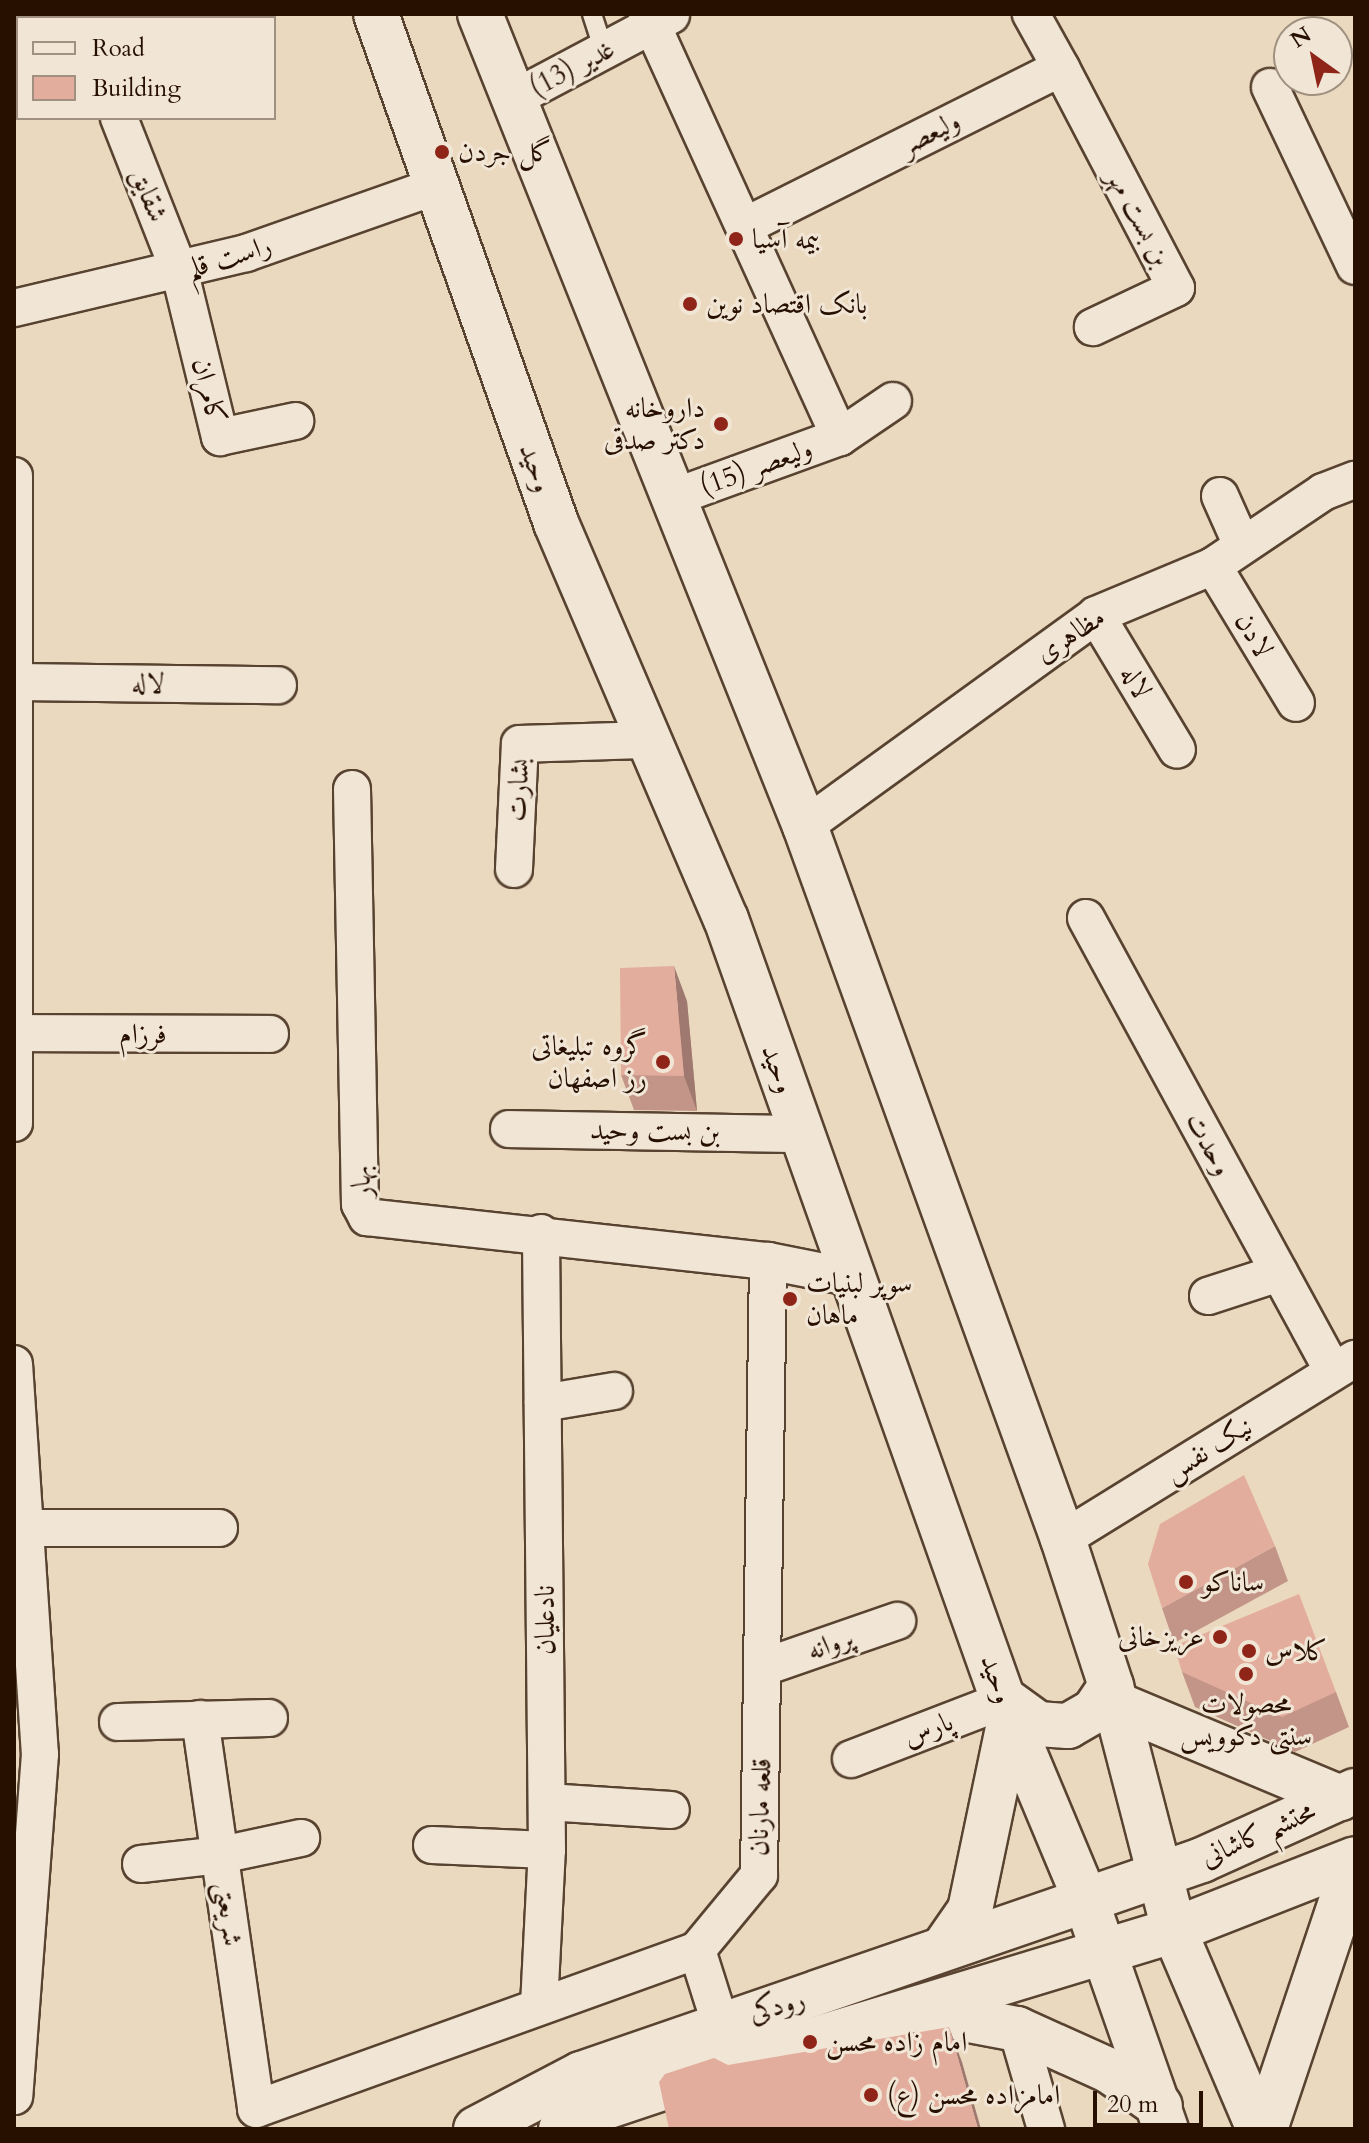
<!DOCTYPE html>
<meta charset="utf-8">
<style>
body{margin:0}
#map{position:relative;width:1369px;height:2143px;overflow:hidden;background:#ead9bf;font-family:Cardo,Amiri,serif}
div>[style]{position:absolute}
.roads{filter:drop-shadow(2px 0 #584230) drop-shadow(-2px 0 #584230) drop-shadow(0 2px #584230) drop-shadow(0 -2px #584230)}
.lane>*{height:18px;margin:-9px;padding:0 9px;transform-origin:9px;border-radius:9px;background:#f1e6d5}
.street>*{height:36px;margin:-18px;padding:0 18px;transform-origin:18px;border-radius:18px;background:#f1e6d5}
.secondary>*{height:44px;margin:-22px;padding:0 22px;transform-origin:22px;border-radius:22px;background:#f1e6d5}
.wall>*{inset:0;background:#c39588}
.shaded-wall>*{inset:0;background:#9f796f}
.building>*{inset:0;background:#e3ad9e}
.dots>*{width:22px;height:22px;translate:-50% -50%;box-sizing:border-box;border:4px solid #f1e6d5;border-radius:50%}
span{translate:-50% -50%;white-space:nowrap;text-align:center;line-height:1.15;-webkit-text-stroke:6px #f1e6d5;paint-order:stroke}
.street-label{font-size:28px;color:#271000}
.poi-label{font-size:28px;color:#271000}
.left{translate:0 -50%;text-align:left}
.right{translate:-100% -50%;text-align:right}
.frame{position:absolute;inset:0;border:16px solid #271000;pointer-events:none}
.legend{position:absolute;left:16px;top:16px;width:260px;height:104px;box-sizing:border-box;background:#f1e6d5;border:2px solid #a09080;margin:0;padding:10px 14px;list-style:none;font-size:24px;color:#271000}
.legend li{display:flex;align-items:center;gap:16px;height:40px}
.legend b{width:40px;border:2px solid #a09080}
.north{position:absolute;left:1273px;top:16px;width:80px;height:80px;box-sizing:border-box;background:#f1e6d5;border:2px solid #a09080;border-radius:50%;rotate:327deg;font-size:22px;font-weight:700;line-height:32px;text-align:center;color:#271000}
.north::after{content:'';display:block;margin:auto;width:28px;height:36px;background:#8f2418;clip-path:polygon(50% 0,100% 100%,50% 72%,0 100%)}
.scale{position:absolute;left:1093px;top:2091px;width:110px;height:36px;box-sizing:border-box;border:4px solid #271000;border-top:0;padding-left:10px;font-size:24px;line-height:28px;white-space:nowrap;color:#271000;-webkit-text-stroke:6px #f1e6d5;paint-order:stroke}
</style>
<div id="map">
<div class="roads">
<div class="lane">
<div style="left:592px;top:14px;width:39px;rotate:72deg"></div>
</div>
<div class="street">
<div style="left:78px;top:14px;width:4px;rotate:76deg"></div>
<div style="left:647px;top:14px;width:465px;rotate:65.5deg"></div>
<div style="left:1061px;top:68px;width:248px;rotate:62.4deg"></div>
<div style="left:1176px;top:288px;width:92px;rotate:154.8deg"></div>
<div style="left:1270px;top:87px;width:198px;rotate:64.6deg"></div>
<div style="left:513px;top:99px;width:179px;rotate:-28deg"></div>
<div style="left:119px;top:118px;width:167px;rotate:68.5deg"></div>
<div style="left:180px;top:273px;width:169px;rotate:76.3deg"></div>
<div style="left:220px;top:437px;width:77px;rotate:-12deg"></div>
<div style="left:745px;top:226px;width:353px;rotate:-26.6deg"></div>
<div style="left:1061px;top:68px;width:62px;rotate:-119.1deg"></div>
<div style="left:14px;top:308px;width:238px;rotate:-13.3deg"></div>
<div style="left:246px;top:253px;width:205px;rotate:-19.4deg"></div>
<div style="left:14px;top:476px;width:647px;rotate:90deg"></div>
<div style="left:1220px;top:496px;width:51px;rotate:65.9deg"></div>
<div style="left:672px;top:498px;width:179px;rotate:-20deg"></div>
<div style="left:840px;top:437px;width:64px;rotate:-34.2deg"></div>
<div style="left:1213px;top:566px;width:160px;rotate:58.8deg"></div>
<div style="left:1096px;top:615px;width:157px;rotate:59deg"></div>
<div style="left:14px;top:682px;width:264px;rotate:0.7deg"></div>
<div style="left:352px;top:789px;width:415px;rotate:88.9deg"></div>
<div style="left:360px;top:1204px;width:15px;rotate:62deg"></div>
<div style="left:367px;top:1217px;width:403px;rotate:6.3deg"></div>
<div style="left:805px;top:826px;width:359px;rotate:-35.9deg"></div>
<div style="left:1096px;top:615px;width:127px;rotate:-22.7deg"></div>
<div style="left:1213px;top:566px;width:133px;rotate:-33.9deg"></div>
<div style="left:1323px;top:492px;width:34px;rotate:-21deg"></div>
<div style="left:514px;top:869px;width:125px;rotate:-87.3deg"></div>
<div style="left:520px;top:744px;width:129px;rotate:-1.8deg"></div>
<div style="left:1086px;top:918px;width:516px;rotate:61.4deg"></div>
<div style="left:14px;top:1033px;width:256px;rotate:0.2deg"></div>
<div style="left:509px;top:1129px;width:293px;rotate:1deg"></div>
<div style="left:1208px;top:1296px;width:75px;rotate:-17.9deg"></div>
<div style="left:14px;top:1364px;width:391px;rotate:86.2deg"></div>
<div style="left:40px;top:1754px;width:343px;rotate:94.3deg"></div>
<div style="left:543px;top:1403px;width:72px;rotate:-9.6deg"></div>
<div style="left:21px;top:1528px;width:198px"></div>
<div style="left:1063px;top:1539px;width:343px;rotate:-31.7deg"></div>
<div style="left:764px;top:1667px;width:141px;rotate:-19.1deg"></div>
<div style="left:200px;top:1719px;width:394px;rotate:81.8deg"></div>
<div style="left:118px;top:1722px;width:151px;rotate:-1.5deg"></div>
<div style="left:851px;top:1759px;width:165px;rotate:-21deg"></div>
<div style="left:547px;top:1802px;width:124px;rotate:3.7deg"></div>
<div style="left:432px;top:1845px;width:115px;rotate:2.5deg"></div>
<div style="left:141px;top:1864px;width:81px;rotate:-6.4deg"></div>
<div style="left:221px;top:1855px;width:82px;rotate:-12deg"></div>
<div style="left:697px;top:1950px;width:77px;rotate:72.5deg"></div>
<div style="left:539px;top:2006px;width:156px;rotate:-87.1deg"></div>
<div style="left:547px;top:1850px;width:617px;rotate:-90.56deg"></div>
<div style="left:1017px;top:2029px;width:104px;rotate:73.8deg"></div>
<div style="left:256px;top:2109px;width:469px;rotate:-19.8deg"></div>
<div style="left:697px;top:1950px;width:97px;rotate:-50.4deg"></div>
<div style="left:759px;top:1875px;width:614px;rotate:-89.16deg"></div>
<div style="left:768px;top:1261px;width:88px;rotate:11.2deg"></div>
</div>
<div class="secondary">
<div style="left:376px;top:14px;width:540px;rotate:70.52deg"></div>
<div style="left:556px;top:523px;width:431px;rotate:66.8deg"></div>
<div style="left:726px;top:919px;width:849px;rotate:70.46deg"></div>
<div style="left:1010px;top:1719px;width:194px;rotate:67.3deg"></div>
<div style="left:1085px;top:1898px;width:245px;rotate:70.7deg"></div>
<div style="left:480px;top:14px;width:875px;rotate:68.19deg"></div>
<div style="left:805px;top:826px;width:758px;rotate:70.11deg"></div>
<div style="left:1063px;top:1539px;width:155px;rotate:71.9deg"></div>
<div style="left:1111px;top:1686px;width:252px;rotate:75.5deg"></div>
<div style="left:1174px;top:1930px;width:216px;rotate:66.9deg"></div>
<div style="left:1005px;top:1700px;width:41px;rotate:36deg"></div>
<div style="left:1038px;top:1724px;width:30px;rotate:4deg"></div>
<div style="left:1068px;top:1726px;width:30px;rotate:-30deg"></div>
<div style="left:1094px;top:1711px;width:30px;rotate:-56deg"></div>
<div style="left:1111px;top:1702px;width:249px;rotate:22.7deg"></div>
<div style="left:945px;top:1946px;width:44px;rotate:-55.2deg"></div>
<div style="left:970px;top:1910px;width:195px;rotate:-78.2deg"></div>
<div style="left:926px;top:2012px;width:93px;rotate:10.6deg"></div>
<div style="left:1017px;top:2029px;width:100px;rotate:24.3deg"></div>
<div style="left:1108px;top:2070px;width:63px;rotate:34.7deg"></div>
<div style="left:476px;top:2129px;width:119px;rotate:-27.6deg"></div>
<div style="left:581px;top:2074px;width:657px;rotate:-19.01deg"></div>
<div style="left:1202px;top:1860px;width:168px;rotate:-24.3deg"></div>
<div style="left:561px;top:2129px;width:44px;rotate:-27.1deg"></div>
<div style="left:600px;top:2109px;width:141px;rotate:-18.6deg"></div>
<div style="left:734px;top:2064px;width:460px;rotate:-16.9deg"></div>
<div style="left:1174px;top:1930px;width:194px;rotate:-21.4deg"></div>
<div style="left:1265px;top:2129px;width:284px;rotate:-71.5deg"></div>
</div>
</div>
<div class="wall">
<div style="clip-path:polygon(687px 1001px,697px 1111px,634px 1110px,621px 1075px)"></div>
<div style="clip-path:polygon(1275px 1546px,1288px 1581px,1174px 1643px,1162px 1608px)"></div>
<div style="clip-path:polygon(1182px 1672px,1336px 1692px,1349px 1727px,1295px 1752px,1195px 1707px)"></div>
</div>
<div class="shaded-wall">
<div style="clip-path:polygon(674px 966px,687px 1001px,697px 1111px,684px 1076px)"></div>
<div style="clip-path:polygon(949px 2027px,962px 2062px,981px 2129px,978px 2129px)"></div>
</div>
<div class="building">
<div style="clip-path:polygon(674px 966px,684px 1076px,621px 1075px,620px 968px)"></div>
<div style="clip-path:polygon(1244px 1475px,1275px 1546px,1162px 1608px,1148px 1564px,1160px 1524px)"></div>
<div style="clip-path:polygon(1299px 1594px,1336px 1692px,1282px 1717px,1182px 1672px,1174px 1646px)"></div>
<div style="clip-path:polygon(949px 2027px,978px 2129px,669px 2129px,659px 2082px,665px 2074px,714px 2058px,728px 2065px)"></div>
</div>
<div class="dots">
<div style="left:442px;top:152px;background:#8f2418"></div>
<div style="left:736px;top:239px;background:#8f2418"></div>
<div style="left:690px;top:304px;background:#8f2418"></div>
<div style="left:721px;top:424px;background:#8f2418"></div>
<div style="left:663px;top:1062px;background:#8f2418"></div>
<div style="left:790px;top:1299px;background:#8f2418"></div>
<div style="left:1186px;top:1582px;background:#8f2418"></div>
<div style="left:1220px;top:1637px;background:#8f2418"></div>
<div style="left:1249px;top:1651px;background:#8f2418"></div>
<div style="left:1246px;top:1674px;background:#8f2418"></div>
<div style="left:810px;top:2042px;background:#8f2418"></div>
<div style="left:871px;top:2095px;background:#8f2418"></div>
</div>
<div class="street-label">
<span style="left:572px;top:68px;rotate:-28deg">غدیر (13)</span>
<span style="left:930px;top:133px;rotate:-27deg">ولیعصر</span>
<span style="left:149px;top:195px;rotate:68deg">شقایق</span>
<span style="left:1139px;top:218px;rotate:62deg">بن بست مهر</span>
<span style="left:229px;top:257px;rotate:-17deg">راست قلم</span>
<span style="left:209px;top:391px;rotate:76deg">کامران</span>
<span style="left:756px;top:467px;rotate:-20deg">ولیعصر (15)</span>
<span style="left:536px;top:468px;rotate:71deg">وحید</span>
<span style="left:1070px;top:635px;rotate:-33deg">مظاهری</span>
<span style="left:1254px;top:635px;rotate:59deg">لادن</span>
<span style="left:1136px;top:682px;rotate:59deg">لاله</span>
<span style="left:148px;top:683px;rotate:1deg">لاله</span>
<span style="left:518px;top:790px;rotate:-87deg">بشارت</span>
<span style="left:143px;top:1034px">فرزام</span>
<span style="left:778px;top:1069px;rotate:70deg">وحید</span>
<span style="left:655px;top:1131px;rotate:1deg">بن بست وحید</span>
<span style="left:1209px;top:1144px;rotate:61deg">وحدت</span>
<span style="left:361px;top:1182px;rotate:-95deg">بهار</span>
<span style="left:1208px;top:1449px;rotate:-32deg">نیک نفس</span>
<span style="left:545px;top:1620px;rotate:-90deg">نادعلیان</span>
<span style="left:830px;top:1644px;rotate:-19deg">پروانه</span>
<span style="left:997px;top:1679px;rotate:71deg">وحید</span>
<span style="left:928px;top:1729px;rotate:-21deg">پارس</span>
<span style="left:760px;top:1807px;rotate:-88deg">قلعه مارنان</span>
<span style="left:1258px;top:1834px;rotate:-24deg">محتشم کاشانی</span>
<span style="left:229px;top:1914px;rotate:82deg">شریعتی</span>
<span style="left:777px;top:2006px;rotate:-16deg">رودکی</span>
</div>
<div class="poi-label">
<span class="left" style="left:458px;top:152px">گل جردن</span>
<span class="left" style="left:752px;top:239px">بیمه آسیا</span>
<span class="left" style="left:706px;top:304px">بانک اقتصاد نوین</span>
<span class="right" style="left:705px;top:424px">داروخانه<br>دکتر صدقی</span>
<span class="right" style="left:647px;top:1062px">گروه تبلیغاتی<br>رز اصفهان</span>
<span class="left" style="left:806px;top:1299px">سوپر لبنیات<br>ماهان</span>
<span class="left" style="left:1202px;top:1582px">ساناکو</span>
<span class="right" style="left:1204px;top:1637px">عزیزخانی</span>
<span class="left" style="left:1265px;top:1651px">کلاس</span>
<span style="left:1246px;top:1720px">محصولات<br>سنتی دکوویس</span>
<span class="left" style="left:826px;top:2042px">امام زاده محسن</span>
<span class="left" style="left:887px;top:2095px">امامزاده محسن (ع)</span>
</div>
<div class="frame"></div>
<ul class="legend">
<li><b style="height:10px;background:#f1e6d5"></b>Road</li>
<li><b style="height:22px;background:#e3ad9e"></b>Building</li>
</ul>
<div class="north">N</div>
<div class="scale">20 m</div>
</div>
